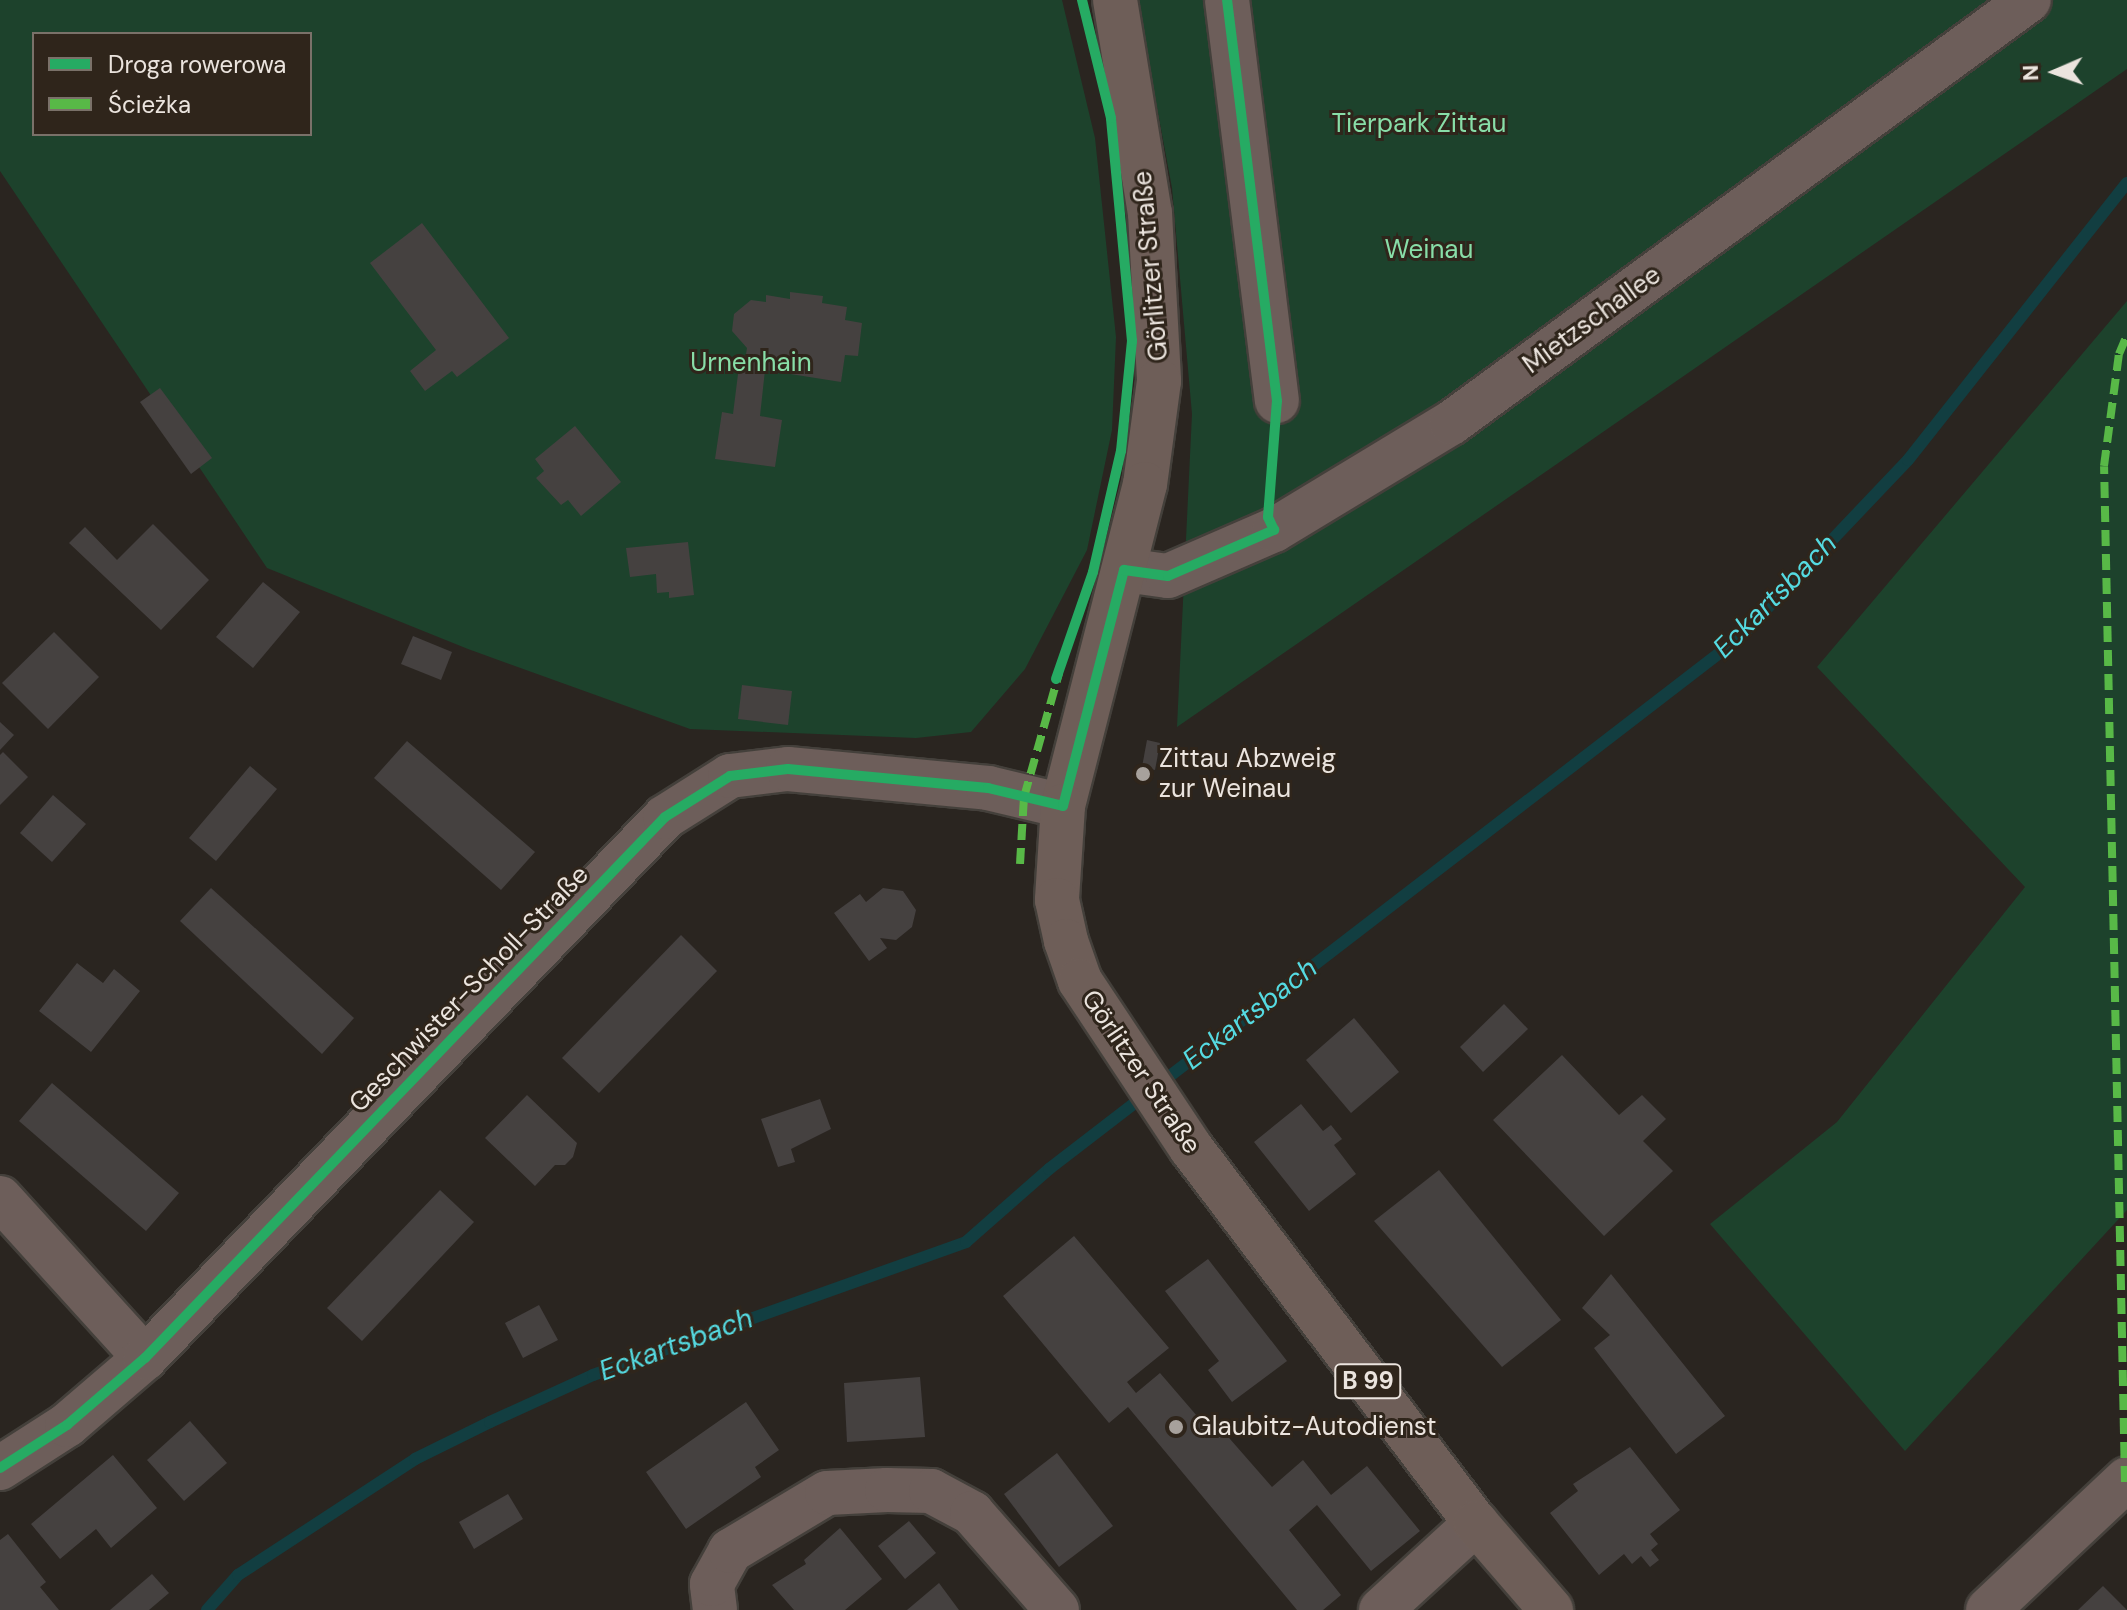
<!DOCTYPE html>
<meta charset="utf-8">
<style>
body{margin:0}
#map{position:relative;width:2127px;height:1610px;overflow:hidden;background:#2a2520;font-family:"DM Sans",sans-serif}
div>[style]{position:absolute}
.green>*{inset:0;background:#1d422c}
.stream>*{height:12px;margin:-6px;padding:0 6px;transform-origin:6px;border-radius:6px;background:#123e41}
.building>*{inset:0;background:#454140}
.roads{filter:drop-shadow(2px 0 #44403b) drop-shadow(-2px 0 #44403b) drop-shadow(0 2px #44403b) drop-shadow(0 -2px #44403b)}
.minor>*{height:44px;margin:-22px;padding:0 22px;transform-origin:22px;border-radius:22px;background:#6d5e5a}
.major>*{height:44px;margin:-22px;padding:0 22px;transform-origin:22px;border-radius:22px;background:#6e5e58}
.quiet>*{height:8px;margin-top:-4px;transform-origin:0;background:repeating-linear-gradient(90deg,#58b947 0 16px,transparent 0 24px)}
.cycleway>*{height:10px;margin:-5px;padding:0 5px;transform-origin:5px;border-radius:5px;background:#26ab63}
.dots>*{width:22px;height:22px;translate:-50% -50%;box-sizing:border-box;border:4px solid #2f251b;border-radius:50%}
span{translate:-50% -50%;white-space:nowrap;text-align:center;line-height:1.15;-webkit-text-stroke:6px #2f251b;paint-order:stroke}
.shield-label span{padding:2px 6px;background:#2f251b;border:2px solid;border-radius:6px;-webkit-text-stroke-width:0}
.shield-label{font-size:24px;color:#ebe4de;font-weight:700}
.park-label{font-size:26px;color:#88dea8}
.street-label{font-size:26px;color:#ebe4de}
.poi-label{font-size:26px;color:#ebe4de}
.left{translate:0 -50%;text-align:left}
.water-label{font-size:28px;color:#55dae1;font-style:italic}
.legend{position:absolute;left:32px;top:32px;width:280px;height:104px;box-sizing:border-box;background:#2f251b;border:2px solid #7a7169;margin:0;padding:10px 14px;list-style:none;font-size:24px;color:#ebe4de}
.legend li{display:flex;align-items:center;gap:16px;height:40px}
.legend b{width:40px;border:2px solid #7a7169}
.north{position:absolute;left:2015px;top:32px;width:80px;height:80px;-webkit-text-stroke:6px #2f251b;paint-order:stroke;rotate:268deg;font-size:22px;font-weight:700;line-height:32px;text-align:center;color:#ebe4de}
.north::after{content:'';display:block;margin:auto;width:28px;height:36px;background:#ebe4de;clip-path:polygon(50% 0,100% 100%,50% 72%,0 100%)}
</style>
<div id="map">
<div class="green">
<div style="clip-path:polygon(evenodd,0 0,1062px 0,1095px 138px,1116px 337px,1112px 430px,1087px 550px,1025px 669px,971px 732px,916px 738px,690px 729px,468px 649px,267px 568px,0 171px,0 0,34px 34px,310px 34px,310px 134px,34px 134px,34px 34px)"></div>
<div style="clip-path:polygon(1137px 0,2127px 0,2127px 69px,1177px 727px,1192px 414px,1172px 188px)"></div>
<div style="clip-path:polygon(2127px 301px,2127px 1210px,1905px 1451px,1710px 1224px,1837px 1122px,2025px 887px,1817px 667px)"></div>
</div>
<div class="stream">
<div style="left:207px;top:1610px;width:47px;rotate:-48.5deg"></div>
<div style="left:238px;top:1575px;width:212px;rotate:-33.2deg"></div>
<div style="left:415px;top:1459px;width:84px;rotate:-26.3deg"></div>
<div style="left:490px;top:1422px;width:113px;rotate:-24.5deg"></div>
<div style="left:593px;top:1375px;width:396px;rotate:-19.6deg"></div>
<div style="left:966px;top:1242px;width:111px;rotate:-41.3deg"></div>
<div style="left:1049px;top:1169px;width:871px;rotate:-37.58deg"></div>
<div style="left:1739px;top:638px;width:245px;rotate:-46.5deg"></div>
<div style="left:1908px;top:460px;width:353px;rotate:-51.7deg"></div>
</div>
<div class="building">
<div style="clip-path:polygon(422px 223px,509px 338px,457px 377px,452px 371px,425px 391px,410px 371px,436px 350px,370px 263px)"></div>
<div style="clip-path:polygon(790px 292px,823px 296px,822px 303px,847px 307px,845px 320px,862px 323px,858px 356px,845px 355px,841px 382px,765px 370px,760px 416px,782px 420px,775px 467px,715px 459px,722px 412px,733px 414px,739px 366px,744px 367px,747px 348px,732px 331px,734px 314px,751px 300px,766px 302px,766px 295px,790px 299px)"></div>
<div style="clip-path:polygon(160px 388px,212px 458px,191px 474px,140px 402px)"></div>
<div style="clip-path:polygon(575px 426px,621px 482px,581px 516px,568px 500px,561px 505px,536px 478px,544px 471px,535px 459px)"></div>
<div style="clip-path:polygon(153px 524px,209px 580px,161px 630px,69px 543px,85px 527px,117px 560px)"></div>
<div style="clip-path:polygon(688px 542px,694px 595px,669px 598px,669px 592px,657px 593px,656px 574px,630px 577px,626px 548px)"></div>
<div style="clip-path:polygon(263px 582px,300px 612px,253px 668px,216px 637px)"></div>
<div style="clip-path:polygon(54px 632px,99px 677px,48px 729px,2px 683px)"></div>
<div style="clip-path:polygon(413px 636px,452px 652px,441px 680px,401px 664px)"></div>
<div style="clip-path:polygon(742px 685px,792px 691px,788px 725px,738px 719px)"></div>
<div style="clip-path:polygon(0 722px,14px 735px,0 750px)"></div>
<div style="clip-path:polygon(1147px 740px,1160px 743px,1155px 770px,1142px 767px)"></div>
<div style="clip-path:polygon(407px 741px,535px 852px,501px 890px,374px 778px)"></div>
<div style="clip-path:polygon(3px 752px,28px 777px,0 805px,0 755px)"></div>
<div style="clip-path:polygon(250px 766px,277px 789px,216px 861px,189px 838px)"></div>
<div style="clip-path:polygon(53px 795px,86px 824px,52px 862px,20px 833px)"></div>
<div style="clip-path:polygon(211px 888px,354px 1018px,322px 1054px,180px 921px)"></div>
<div style="clip-path:polygon(883px 888px,903px 891px,916px 910px,912px 927px,896px 940px,880px 938px,887px 948px,869px 961px,834px 913px,860px 894px,866px 902px)"></div>
<div style="clip-path:polygon(681px 935px,717px 971px,599px 1093px,562px 1058px)"></div>
<div style="clip-path:polygon(77px 963px,103px 983px,114px 969px,140px 991px,91px 1052px,39px 1011px)"></div>
<div style="clip-path:polygon(1504px 1004px,1528px 1029px,1483px 1072px,1460px 1047px)"></div>
<div style="clip-path:polygon(1354px 1018px,1399px 1072px,1351px 1113px,1306px 1060px)"></div>
<div style="clip-path:polygon(1562px 1055px,1619px 1115px,1642px 1095px,1666px 1119px,1643px 1141px,1673px 1171px,1604px 1236px,1493px 1120px)"></div>
<div style="clip-path:polygon(52px 1083px,179px 1193px,146px 1231px,19px 1121px)"></div>
<div style="clip-path:polygon(527px 1095px,577px 1143px,573px 1157px,565px 1165px,555px 1165px,535px 1186px,485px 1138px)"></div>
<div style="clip-path:polygon(820px 1099px,831px 1129px,791px 1149px,795px 1162px,778px 1167px,761px 1119px)"></div>
<div style="clip-path:polygon(1301px 1104px,1323px 1131px,1331px 1125px,1342px 1139px,1334px 1145px,1356px 1174px,1309px 1211px,1254px 1142px)"></div>
<div style="clip-path:polygon(1439px 1170px,1561px 1320px,1502px 1367px,1374px 1221px)"></div>
<div style="clip-path:polygon(440px 1190px,474px 1222px,362px 1341px,327px 1308px)"></div>
<div style="clip-path:polygon(1074px 1236px,1169px 1348px,1127px 1382px,1136px 1393px,1160px 1373px,1216px 1438px,1223px 1431px,1272px 1487px,1303px 1460px,1331px 1495px,1367px 1466px,1420px 1531px,1371px 1571px,1317px 1505px,1289px 1530px,1341px 1595px,1323px 1610px,1297px 1610px,1128px 1407px,1109px 1423px,1003px 1296px)"></div>
<div style="clip-path:polygon(1208px 1259px,1287px 1361px,1232px 1402px,1208px 1370px,1219px 1361px,1165px 1291px)"></div>
<div style="clip-path:polygon(1611px 1274px,1725px 1416px,1676px 1454px,1594px 1348px,1610px 1335px,1582px 1308px)"></div>
<div style="clip-path:polygon(539px 1305px,558px 1340px,523px 1358px,505px 1323px)"></div>
<div style="clip-path:polygon(920px 1377px,925px 1437px,847px 1442px,844px 1383px)"></div>
<div style="clip-path:polygon(746px 1402px,779px 1450px,755px 1467px,761px 1477px,686px 1529px,646px 1472px)"></div>
<div style="clip-path:polygon(190px 1421px,227px 1463px,184px 1501px,147px 1460px)"></div>
<div style="clip-path:polygon(1630px 1447px,1680px 1510px,1650px 1534px,1658px 1544px,1651px 1550px,1659px 1560px,1650px 1567px,1641px 1556px,1632px 1564px,1624px 1554px,1599px 1575px,1550px 1513px,1578px 1491px,1573px 1484px)"></div>
<div style="clip-path:polygon(1057px 1453px,1113px 1526px,1059px 1567px,1004px 1494px)"></div>
<div style="clip-path:polygon(113px 1455px,157px 1508px,111px 1548px,96px 1529px,60px 1559px,31px 1524px)"></div>
<div style="clip-path:polygon(508px 1494px,523px 1519px,474px 1549px,459px 1522px)"></div>
<div style="clip-path:polygon(909px 1521px,936px 1553px,905px 1579px,878px 1546px)"></div>
<div style="clip-path:polygon(840px 1528px,882px 1579px,845px 1610px,794px 1610px,772px 1585px,806px 1564px,804px 1560px)"></div>
<div style="clip-path:polygon(8px 1534px,46px 1582px,40px 1587px,59px 1610px,0 1610px,0 1540px)"></div>
<div style="clip-path:polygon(152px 1574px,169px 1593px,149px 1610px,110px 1610px)"></div>
<div style="clip-path:polygon(939px 1583px,959px 1610px,907px 1610px)"></div>
<div style="clip-path:polygon(2103px 1586px,2127px 1610px,2078px 1610px)"></div>
</div>
<div class="roads">
<div class="minor">
<div style="left:1227px;top:0;width:404px;rotate:82.9deg"></div>
<div style="left:1124px;top:570px;width:44px;rotate:7.8deg"></div>
<div style="left:1168px;top:576px;width:116px;rotate:-23.5deg"></div>
<div style="left:1274px;top:530px;width:207px;rotate:-31.2deg"></div>
<div style="left:1451px;top:423px;width:716px;rotate:-36.2deg"></div>
<div style="left:0;top:1198px;width:216px;rotate:47.8deg"></div>
<div style="left:0;top:1468px;width:80px;rotate:-32.7deg"></div>
<div style="left:67px;top:1425px;width:103px;rotate:-40.7deg"></div>
<div style="left:145px;top:1358px;width:750px;rotate:-46.13deg"></div>
<div style="left:665px;top:817px;width:77px;rotate:-32.2deg"></div>
<div style="left:730px;top:776px;width:58px;rotate:-6.9deg"></div>
<div style="left:788px;top:769px;width:201px;rotate:5.4deg"></div>
<div style="left:988px;top:788px;width:77px;rotate:13.5deg"></div>
<div style="left:715px;top:1610px;width:26px;rotate:-97deg"></div>
<div style="left:712px;top:1584px;width:38px;rotate:-61deg"></div>
<div style="left:730px;top:1551px;width:113px;rotate:-30.9deg"></div>
<div style="left:827px;top:1493px;width:60px;rotate:-2.9deg"></div>
<div style="left:887px;top:1490px;width:44px;rotate:1.3deg"></div>
<div style="left:931px;top:1491px;width:47px;rotate:28.2deg"></div>
<div style="left:972px;top:1513px;width:129px;rotate:48.8deg"></div>
<div style="left:1381px;top:1610px;width:129px;rotate:-42.5deg"></div>
<div style="left:1988px;top:1610px;width:191px;rotate:-43.3deg"></div>
</div>
<div class="major">
<div style="left:1115px;top:0;width:216px;rotate:80.7deg"></div>
<div style="left:1150px;top:213px;width:168px;rotate:86.9deg"></div>
<div style="left:1159px;top:381px;width:104px;rotate:97.7deg"></div>
<div style="left:1145px;top:484px;width:332px;rotate:104.3deg"></div>
<div style="left:1063px;top:806px;width:94px;rotate:93.7deg"></div>
<div style="left:1057px;top:900px;width:42px;rotate:77.6deg"></div>
<div style="left:1066px;top:941px;width:42px;rotate:70.7deg"></div>
<div style="left:1080px;top:981px;width:201px;rotate:56.4deg"></div>
<div style="left:1191px;top:1148px;width:471px;rotate:52.8deg"></div>
<div style="left:1476px;top:1523px;width:115px;rotate:49.2deg"></div>
</div>
</div>
<div class="quiet">
<div style="left:1020px;top:864px;width:67px;rotate:-86.6deg"></div>
<div style="left:1024px;top:797px;width:129px;rotate:-74.2deg"></div>
<div style="left:2125px;top:1482px;width:1016px;rotate:-91.18deg"></div>
<div style="left:2104px;top:466px;width:113px;rotate:-82.4deg"></div>
<div style="left:2119px;top:354px;width:21px;rotate:-67deg"></div>
</div>
<div class="cycleway">
<div style="left:1056px;top:679px;width:113px;rotate:-70.9deg"></div>
<div style="left:1093px;top:572px;width:124px;rotate:-77deg"></div>
<div style="left:1121px;top:451px;width:111px;rotate:-84.3deg"></div>
<div style="left:1132px;top:341px;width:224px;rotate:-95.4deg"></div>
<div style="left:1111px;top:118px;width:122px;rotate:-103.8deg"></div>
<div style="left:0;top:1468px;width:80px;rotate:-32.7deg"></div>
<div style="left:67px;top:1425px;width:103px;rotate:-40.7deg"></div>
<div style="left:145px;top:1358px;width:750px;rotate:-46.13deg"></div>
<div style="left:665px;top:817px;width:77px;rotate:-32.2deg"></div>
<div style="left:730px;top:776px;width:58px;rotate:-6.9deg"></div>
<div style="left:788px;top:769px;width:201px;rotate:5.4deg"></div>
<div style="left:988px;top:788px;width:77px;rotate:13.5deg"></div>
<div style="left:1063px;top:806px;width:244px;rotate:-75.5deg"></div>
<div style="left:1124px;top:570px;width:44px;rotate:7.8deg"></div>
<div style="left:1168px;top:576px;width:116px;rotate:-23.5deg"></div>
<div style="left:1274px;top:530px;width:14px;rotate:-115deg"></div>
<div style="left:1268px;top:517px;width:116px;rotate:-85.6deg"></div>
<div style="left:1277px;top:401px;width:404px;rotate:-97.1deg"></div>
</div>
<div class="dots">
<div style="left:1143px;top:774px;background:#a7a19c"></div>
<div style="left:1176px;top:1427px;background:#a7a19c"></div>
</div>
<div class="shield-label">
<span style="left:1368px;top:1381px">B 99</span>
</div>
<div class="park-label">
<span style="left:1419px;top:124px">Tierpark Zittau</span>
<span style="left:1429px;top:250px">Weinau</span>
<span style="left:751px;top:363px">Urnenhain</span>
</div>
<div class="street-label">
<span style="left:1151px;top:266px;rotate:-95deg">Görlitzer Straße</span>
<span style="left:1592px;top:320px;rotate:-36deg">Mietzschallee</span>
<span style="left:469px;top:989px;rotate:-46deg">Geschwister-Scholl-Straße</span>
<span style="left:1141px;top:1072px;rotate:56deg">Görlitzer Straße</span>
</div>
<div class="poi-label">
<span class="left" style="left:1159px;top:774px">Zittau Abzweig<br>zur Weinau</span>
<span class="left" style="left:1192px;top:1427px">Glaubitz-Autodienst</span>
</div>
<div class="water-label">
<span style="left:1775px;top:596px;rotate:-45deg">Eckartsbach</span>
<span style="left:1250px;top:1014px;rotate:-38deg">Eckartsbach</span>
<span style="left:676px;top:1345px;rotate:-20deg">Eckartsbach</span>
</div>
<ul class="legend">
<li><b style="height:10px;background:#26ab63"></b>Droga rowerowa</li>
<li><b style="height:10px;background:#58b947"></b>Ścieżka</li>
</ul>
<div class="north">N</div>
</div>
